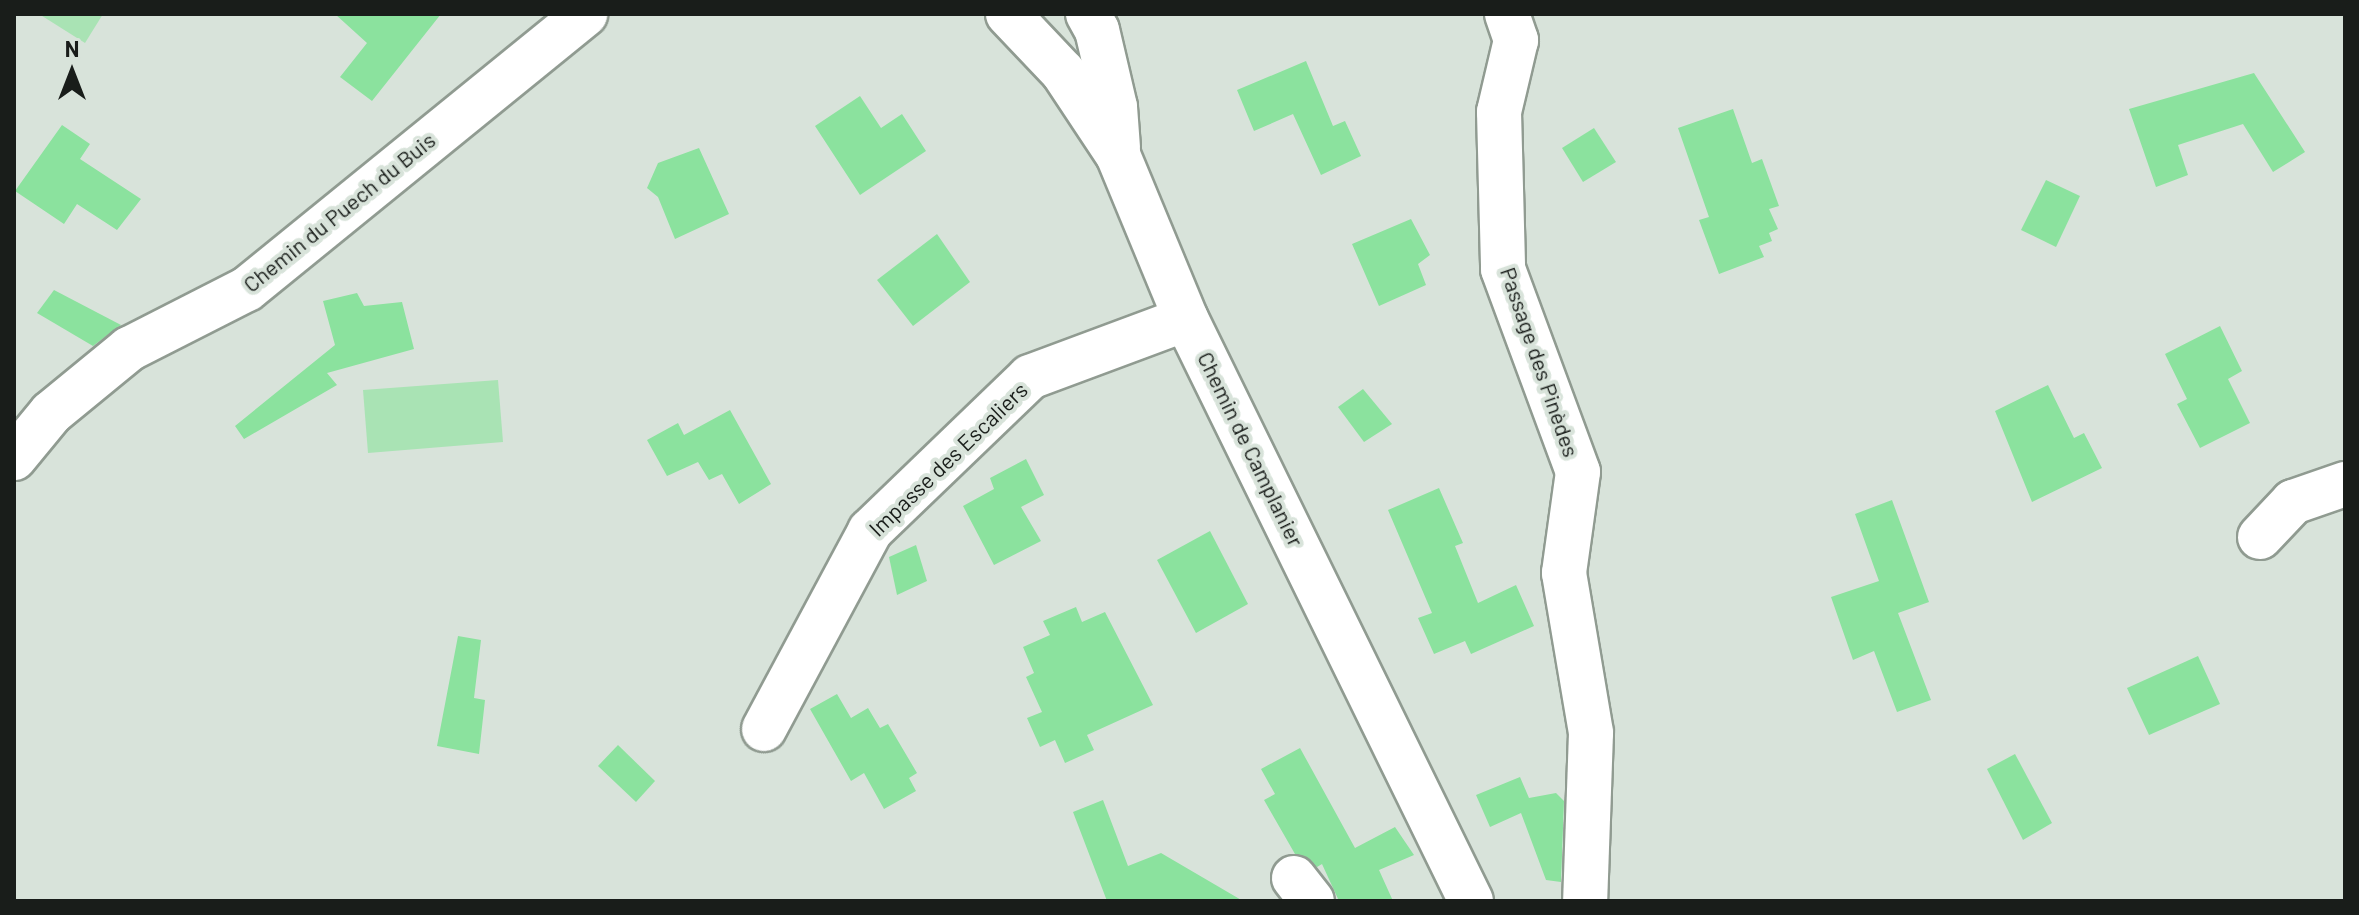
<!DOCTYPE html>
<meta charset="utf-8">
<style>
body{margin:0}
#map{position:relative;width:2359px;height:915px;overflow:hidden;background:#d8e3da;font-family:Barlow,sans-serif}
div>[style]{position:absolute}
.green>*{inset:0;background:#a9e3b4}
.building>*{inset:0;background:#8be29e}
.roads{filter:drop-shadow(2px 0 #909b91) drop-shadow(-2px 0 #909b91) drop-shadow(0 2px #909b91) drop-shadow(0 -2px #909b91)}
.minor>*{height:44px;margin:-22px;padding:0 22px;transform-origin:22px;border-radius:22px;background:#fff}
span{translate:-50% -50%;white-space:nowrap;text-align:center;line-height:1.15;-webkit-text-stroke:8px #d8e3da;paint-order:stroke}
.street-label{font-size:22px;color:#191d1a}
.frame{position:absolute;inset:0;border:16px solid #191d1a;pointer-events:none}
.north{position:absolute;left:32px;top:32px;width:80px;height:80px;-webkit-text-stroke:6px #d8e3da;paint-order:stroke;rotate:0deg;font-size:22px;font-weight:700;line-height:32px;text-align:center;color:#191d1a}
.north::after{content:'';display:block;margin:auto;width:28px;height:36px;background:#191d1a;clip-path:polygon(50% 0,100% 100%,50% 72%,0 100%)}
</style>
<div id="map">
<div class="green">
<div style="clip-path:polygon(39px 14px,103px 14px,85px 43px)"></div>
<div style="clip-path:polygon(498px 380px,503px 442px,368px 453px,363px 390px)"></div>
</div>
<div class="building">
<div style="clip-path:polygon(335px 14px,441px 14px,372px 101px,340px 77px,367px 43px)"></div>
<div style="clip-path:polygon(1306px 61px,1333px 126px,1345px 121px,1361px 156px,1321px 175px,1293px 114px,1254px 131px,1237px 90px)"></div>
<div style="clip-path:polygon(2254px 73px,2305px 152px,2273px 172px,2243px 124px,2178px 145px,2188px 175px,2156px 187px,2129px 109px)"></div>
<div style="clip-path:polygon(860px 96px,881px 128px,902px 114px,926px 151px,860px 195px,815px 126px)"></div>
<div style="clip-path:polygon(1733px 109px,1752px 163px,1762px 159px,1779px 206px,1769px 209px,1778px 229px,1769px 233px,1772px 241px,1759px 246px,1764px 257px,1719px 274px,1699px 220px,1709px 217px,1678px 128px)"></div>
<div style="clip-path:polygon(62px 125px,90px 144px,80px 159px,141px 199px,117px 230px,77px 204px,64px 224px,15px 191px)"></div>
<div style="clip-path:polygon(1594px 128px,1616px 162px,1583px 182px,1562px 148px)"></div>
<div style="clip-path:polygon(699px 148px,729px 214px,675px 239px,658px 197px,647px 188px,658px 163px)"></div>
<div style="clip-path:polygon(2046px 180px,2080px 196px,2056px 247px,2021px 230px)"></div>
<div style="clip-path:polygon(1411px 219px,1430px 255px,1418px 264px,1426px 285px,1379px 306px,1352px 244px)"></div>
<div style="clip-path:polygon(937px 234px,970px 282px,913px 326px,877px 280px)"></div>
<div style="clip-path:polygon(54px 290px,121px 325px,93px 346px,37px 313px)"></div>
<div style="clip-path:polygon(357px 293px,364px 306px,402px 302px,414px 349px,327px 373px,337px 385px,244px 439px,235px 426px,335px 345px,323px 301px)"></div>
<div style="clip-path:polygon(2220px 326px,2242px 371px,2228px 379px,2250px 423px,2200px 448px,2177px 404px,2187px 399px,2165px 354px)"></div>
<div style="clip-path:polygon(2048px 385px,2074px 438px,2084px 433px,2102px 468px,2032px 502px,1995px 411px)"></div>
<div style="clip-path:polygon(1363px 389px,1392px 424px,1364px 442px,1338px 407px)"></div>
<div style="clip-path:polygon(730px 410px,771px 484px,739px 504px,722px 474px,709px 480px,698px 462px,667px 476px,647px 440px,678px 423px,684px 435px)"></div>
<div style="clip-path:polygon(1026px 459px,1044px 495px,1021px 507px,1041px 541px,994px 565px,963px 506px,994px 489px,990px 478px)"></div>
<div style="clip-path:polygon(1439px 488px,1463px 543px,1455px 546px,1478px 603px,1516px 585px,1534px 626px,1471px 654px,1465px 641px,1434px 654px,1418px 618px,1432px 613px,1388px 510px)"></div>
<div style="clip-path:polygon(1892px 500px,1929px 602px,1898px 613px,1931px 700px,1897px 712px,1874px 651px,1853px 660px,1831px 597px,1879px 581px,1855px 514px)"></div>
<div style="clip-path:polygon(1210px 531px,1248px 604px,1196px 633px,1157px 560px)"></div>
<div style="clip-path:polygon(916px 545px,927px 581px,897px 595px,889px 557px)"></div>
<div style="clip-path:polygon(1076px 607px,1082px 622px,1105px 612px,1153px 705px,1087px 735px,1094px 750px,1065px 763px,1055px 740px,1040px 747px,1027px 718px,1042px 712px,1026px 677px,1034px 673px,1023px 647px,1050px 635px,1043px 621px)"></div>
<div style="clip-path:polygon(458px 636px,481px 640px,474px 698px,485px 700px,479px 754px,437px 746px)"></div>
<div style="clip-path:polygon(2198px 656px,2220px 704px,2149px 735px,2127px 688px)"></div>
<div style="clip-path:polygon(837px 694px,851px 718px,868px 708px,880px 728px,888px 724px,917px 773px,909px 778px,916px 791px,884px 809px,864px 773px,851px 781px,810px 709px)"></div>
<div style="clip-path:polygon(618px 745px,655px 781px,636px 802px,598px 766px)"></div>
<div style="clip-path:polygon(1300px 748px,1355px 848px,1395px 827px,1414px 855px,1379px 870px,1393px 901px,1339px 901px,1322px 864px,1317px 867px,1295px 854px,1264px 800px,1275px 794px,1261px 769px)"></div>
<div style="clip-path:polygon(2015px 754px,2052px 823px,2023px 840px,1987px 769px)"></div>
<div style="clip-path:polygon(1520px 777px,1529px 798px,1556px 793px,1564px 801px,1561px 882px,1546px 880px,1521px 813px,1490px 827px,1476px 795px)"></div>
<div style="clip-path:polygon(1103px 800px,1128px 866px,1161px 853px,1243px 901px,1107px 901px,1073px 812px)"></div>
</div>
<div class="roads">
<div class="minor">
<div style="left:1008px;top:14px;width:80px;rotate:46.5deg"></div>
<div style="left:1063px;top:72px;width:100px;rotate:56.5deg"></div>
<div style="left:1118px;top:155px;width:178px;rotate:67.5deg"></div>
<div style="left:1186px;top:319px;width:648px;rotate:63.91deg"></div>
<div style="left:1088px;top:14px;width:18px;rotate:61deg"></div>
<div style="left:1097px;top:30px;width:79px;rotate:76.8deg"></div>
<div style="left:1115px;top:107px;width:41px;rotate:85.8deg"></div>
<div style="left:1507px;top:14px;width:28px;rotate:71deg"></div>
<div style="left:1516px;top:40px;width:74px;rotate:103.3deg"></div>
<div style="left:1499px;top:112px;width:157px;rotate:88.5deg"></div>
<div style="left:1503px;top:269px;width:216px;rotate:69.7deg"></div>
<div style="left:1578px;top:472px;width:102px;rotate:97.9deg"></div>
<div style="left:1564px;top:573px;width:162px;rotate:80.4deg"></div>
<div style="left:1591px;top:733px;width:168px;rotate:92deg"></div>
<div style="left:14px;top:458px;width:58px;rotate:-50.6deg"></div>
<div style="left:51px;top:413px;width:101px;rotate:-39.4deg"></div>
<div style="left:129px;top:349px;width:132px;rotate:-27deg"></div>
<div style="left:247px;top:289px;width:436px;rotate:-39.1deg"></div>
<div style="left:2260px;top:537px;width:48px;rotate:-46.7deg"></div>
<div style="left:2293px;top:502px;width:55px;rotate:-19.1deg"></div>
<div style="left:764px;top:729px;width:225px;rotate:-61.8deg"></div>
<div style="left:870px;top:531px;width:222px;rotate:-43.9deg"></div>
<div style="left:1030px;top:377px;width:166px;rotate:-20.4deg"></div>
<div style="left:1294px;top:878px;width:29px;rotate:52deg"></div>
</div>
</div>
<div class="street-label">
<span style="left:339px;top:212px;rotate:-39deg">Chemin du Puech du Buis</span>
<span style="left:1540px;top:362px;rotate:71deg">Passage des Pinèdes</span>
<span style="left:1251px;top:449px;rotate:64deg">Chemin de Camplanier</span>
<span style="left:948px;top:459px;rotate:-44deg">Impasse des Escaliers</span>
</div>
<div class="frame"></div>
<div class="north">N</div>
</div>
